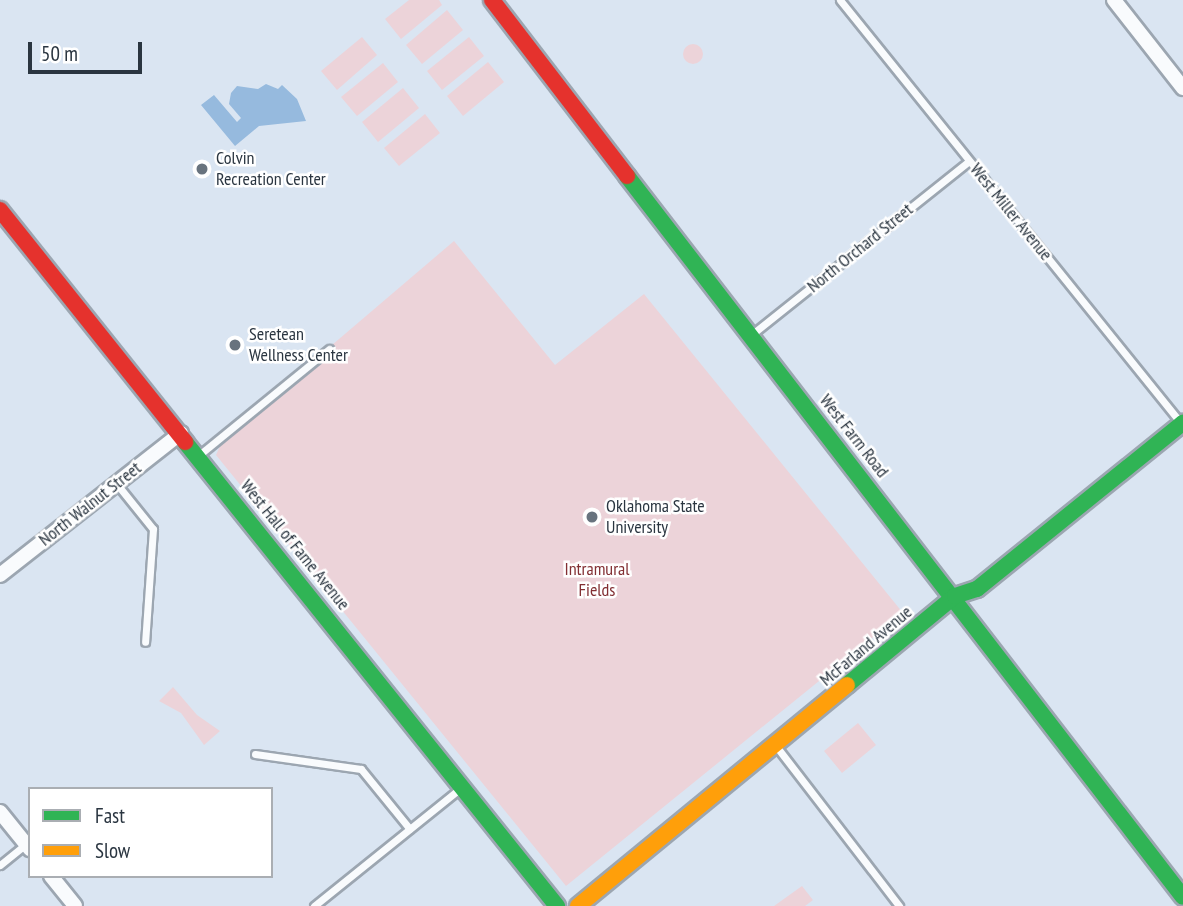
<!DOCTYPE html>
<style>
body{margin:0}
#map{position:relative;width:1183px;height:906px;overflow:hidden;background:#dae5f2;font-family:"PT Sans Narrow",sans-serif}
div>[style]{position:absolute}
.green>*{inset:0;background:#ecd3d9}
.round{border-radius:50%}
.water>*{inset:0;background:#96bade}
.roads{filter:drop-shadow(2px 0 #9ca6b1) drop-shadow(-2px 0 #9ca6b1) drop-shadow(0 2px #9ca6b1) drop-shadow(0 -2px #9ca6b1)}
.lane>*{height:7px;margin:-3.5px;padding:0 3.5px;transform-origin:3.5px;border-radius:3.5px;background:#f9fbfd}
.street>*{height:14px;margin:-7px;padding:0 7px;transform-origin:7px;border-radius:7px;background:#f9fbfd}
.fast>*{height:16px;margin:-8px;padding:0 8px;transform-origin:8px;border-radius:8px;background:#30b455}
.slow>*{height:16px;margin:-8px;padding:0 8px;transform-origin:8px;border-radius:8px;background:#ff9f0a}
.jam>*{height:16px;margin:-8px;padding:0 8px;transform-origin:8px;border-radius:8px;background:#e5322d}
.dots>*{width:19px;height:19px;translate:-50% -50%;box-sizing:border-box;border:4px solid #fff;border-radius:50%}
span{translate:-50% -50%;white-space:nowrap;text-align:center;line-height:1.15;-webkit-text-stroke:5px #fff;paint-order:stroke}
.poi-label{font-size:18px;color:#2a3540}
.left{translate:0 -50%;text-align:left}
.street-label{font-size:18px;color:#2a3540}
.park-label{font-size:18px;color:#822f33}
.legend{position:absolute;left:28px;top:787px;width:245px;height:91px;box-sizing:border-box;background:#fff;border:2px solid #aaaeb3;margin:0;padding:9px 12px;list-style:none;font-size:21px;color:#2a3540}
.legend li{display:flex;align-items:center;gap:14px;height:35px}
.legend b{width:35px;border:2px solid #aaaeb3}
.scale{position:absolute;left:28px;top:42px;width:114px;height:32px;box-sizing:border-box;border:4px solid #2a3540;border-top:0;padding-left:9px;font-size:21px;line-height:24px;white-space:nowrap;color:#2a3540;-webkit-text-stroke:5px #fff;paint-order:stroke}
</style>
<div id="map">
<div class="green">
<div style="clip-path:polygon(409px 0,439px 0,442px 5px,401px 39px,385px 19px)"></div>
<div style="clip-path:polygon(447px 10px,463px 30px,422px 64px,406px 45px)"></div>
<div style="clip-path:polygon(362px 37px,377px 55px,337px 90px,321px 71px)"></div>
<div style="clip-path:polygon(469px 37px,484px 56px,442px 90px,427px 71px)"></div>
<div class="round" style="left:683px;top:44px;width:20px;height:20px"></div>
<div style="clip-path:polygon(488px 62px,504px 82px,463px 116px,447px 96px)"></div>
<div style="clip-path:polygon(383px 63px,398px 82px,357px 116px,341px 97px)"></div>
<div style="clip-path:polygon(403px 88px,419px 108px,378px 142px,362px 122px)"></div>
<div style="clip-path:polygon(425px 114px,440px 133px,399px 166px,384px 148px)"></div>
<div style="clip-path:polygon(454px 241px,555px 365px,644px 294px,903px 613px,566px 886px,216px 455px,224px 437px)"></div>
<div style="clip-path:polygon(173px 687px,197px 715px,220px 731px,204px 745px,181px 713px,159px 701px)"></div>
<div style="clip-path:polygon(858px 723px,876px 745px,842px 773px,824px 751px)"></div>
<div style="clip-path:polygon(802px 886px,813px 900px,805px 906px,774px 906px)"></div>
</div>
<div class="water">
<div style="clip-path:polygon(266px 84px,278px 89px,282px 85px,297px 99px,306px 121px,259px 126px,235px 146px,201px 105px,214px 95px,237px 122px,241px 118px,229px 104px,231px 93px,237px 86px,258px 89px)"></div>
</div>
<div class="roads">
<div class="lane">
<div style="left:840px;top:0;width:542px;rotate:51.14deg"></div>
<div style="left:751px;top:335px;width:279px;rotate:-38.6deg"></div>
<div style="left:199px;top:455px;width:168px;rotate:-39.2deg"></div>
<div style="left:116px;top:483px;width:59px;rotate:51.2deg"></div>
<div style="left:153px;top:529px;width:113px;rotate:94deg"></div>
<div style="left:776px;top:746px;width:202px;rotate:52.4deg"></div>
<div style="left:255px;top:754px;width:107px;rotate:8.1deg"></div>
<div style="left:361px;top:769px;width:77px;rotate:50.8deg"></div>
<div style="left:0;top:865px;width:33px;rotate:-39deg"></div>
<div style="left:314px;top:906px;width:189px;rotate:-38.8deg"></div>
</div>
<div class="street">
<div style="left:1114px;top:0;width:112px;rotate:51.9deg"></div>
<div style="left:0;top:575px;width:230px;rotate:-38.1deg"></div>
<div style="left:0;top:812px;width:48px;rotate:51deg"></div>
<div style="left:51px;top:876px;width:38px;rotate:51deg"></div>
</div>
<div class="fast">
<div style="left:627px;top:176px;width:910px;rotate:52.36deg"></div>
<div style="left:185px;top:442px;width:595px;rotate:51.28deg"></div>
<div style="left:847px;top:685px;width:140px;rotate:-39.5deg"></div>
<div style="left:955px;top:596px;width:23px;rotate:-18deg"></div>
<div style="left:977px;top:589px;width:265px;rotate:-38.9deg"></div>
</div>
<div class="slow">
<div style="left:578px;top:906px;width:348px;rotate:-39.4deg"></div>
</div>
<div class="jam">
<div style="left:492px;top:0;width:222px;rotate:52.5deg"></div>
<div style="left:0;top:210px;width:297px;rotate:51.4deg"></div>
</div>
</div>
<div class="dots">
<div style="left:202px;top:169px;background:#68737e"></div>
<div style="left:235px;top:345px;background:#68737e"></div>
<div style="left:592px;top:517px;background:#68737e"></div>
</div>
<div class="poi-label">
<span class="left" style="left:216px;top:169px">Colvin<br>Recreation Center</span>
<span class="left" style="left:249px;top:345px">Seretean<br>Wellness Center</span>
<span class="left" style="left:606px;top:517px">Oklahoma State<br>University</span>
</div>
<div class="street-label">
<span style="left:1011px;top:212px;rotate:51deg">West Miller Avenue</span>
<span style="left:860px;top:248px;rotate:-39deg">North Orchard Street</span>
<span style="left:854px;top:436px;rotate:52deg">West Farm Road</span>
<span style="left:90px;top:504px;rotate:-38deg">North Walnut Street</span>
<span style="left:295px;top:545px;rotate:51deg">West Hall of Fame Avenue</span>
<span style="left:866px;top:646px;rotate:-40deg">McFarland Avenue</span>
</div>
<div class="park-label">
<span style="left:597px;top:580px">Intramural<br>Fields</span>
</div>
<ul class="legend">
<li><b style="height:9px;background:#30b455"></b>Fast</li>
<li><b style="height:9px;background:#ff9f0a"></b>Slow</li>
</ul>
<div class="scale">50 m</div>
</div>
